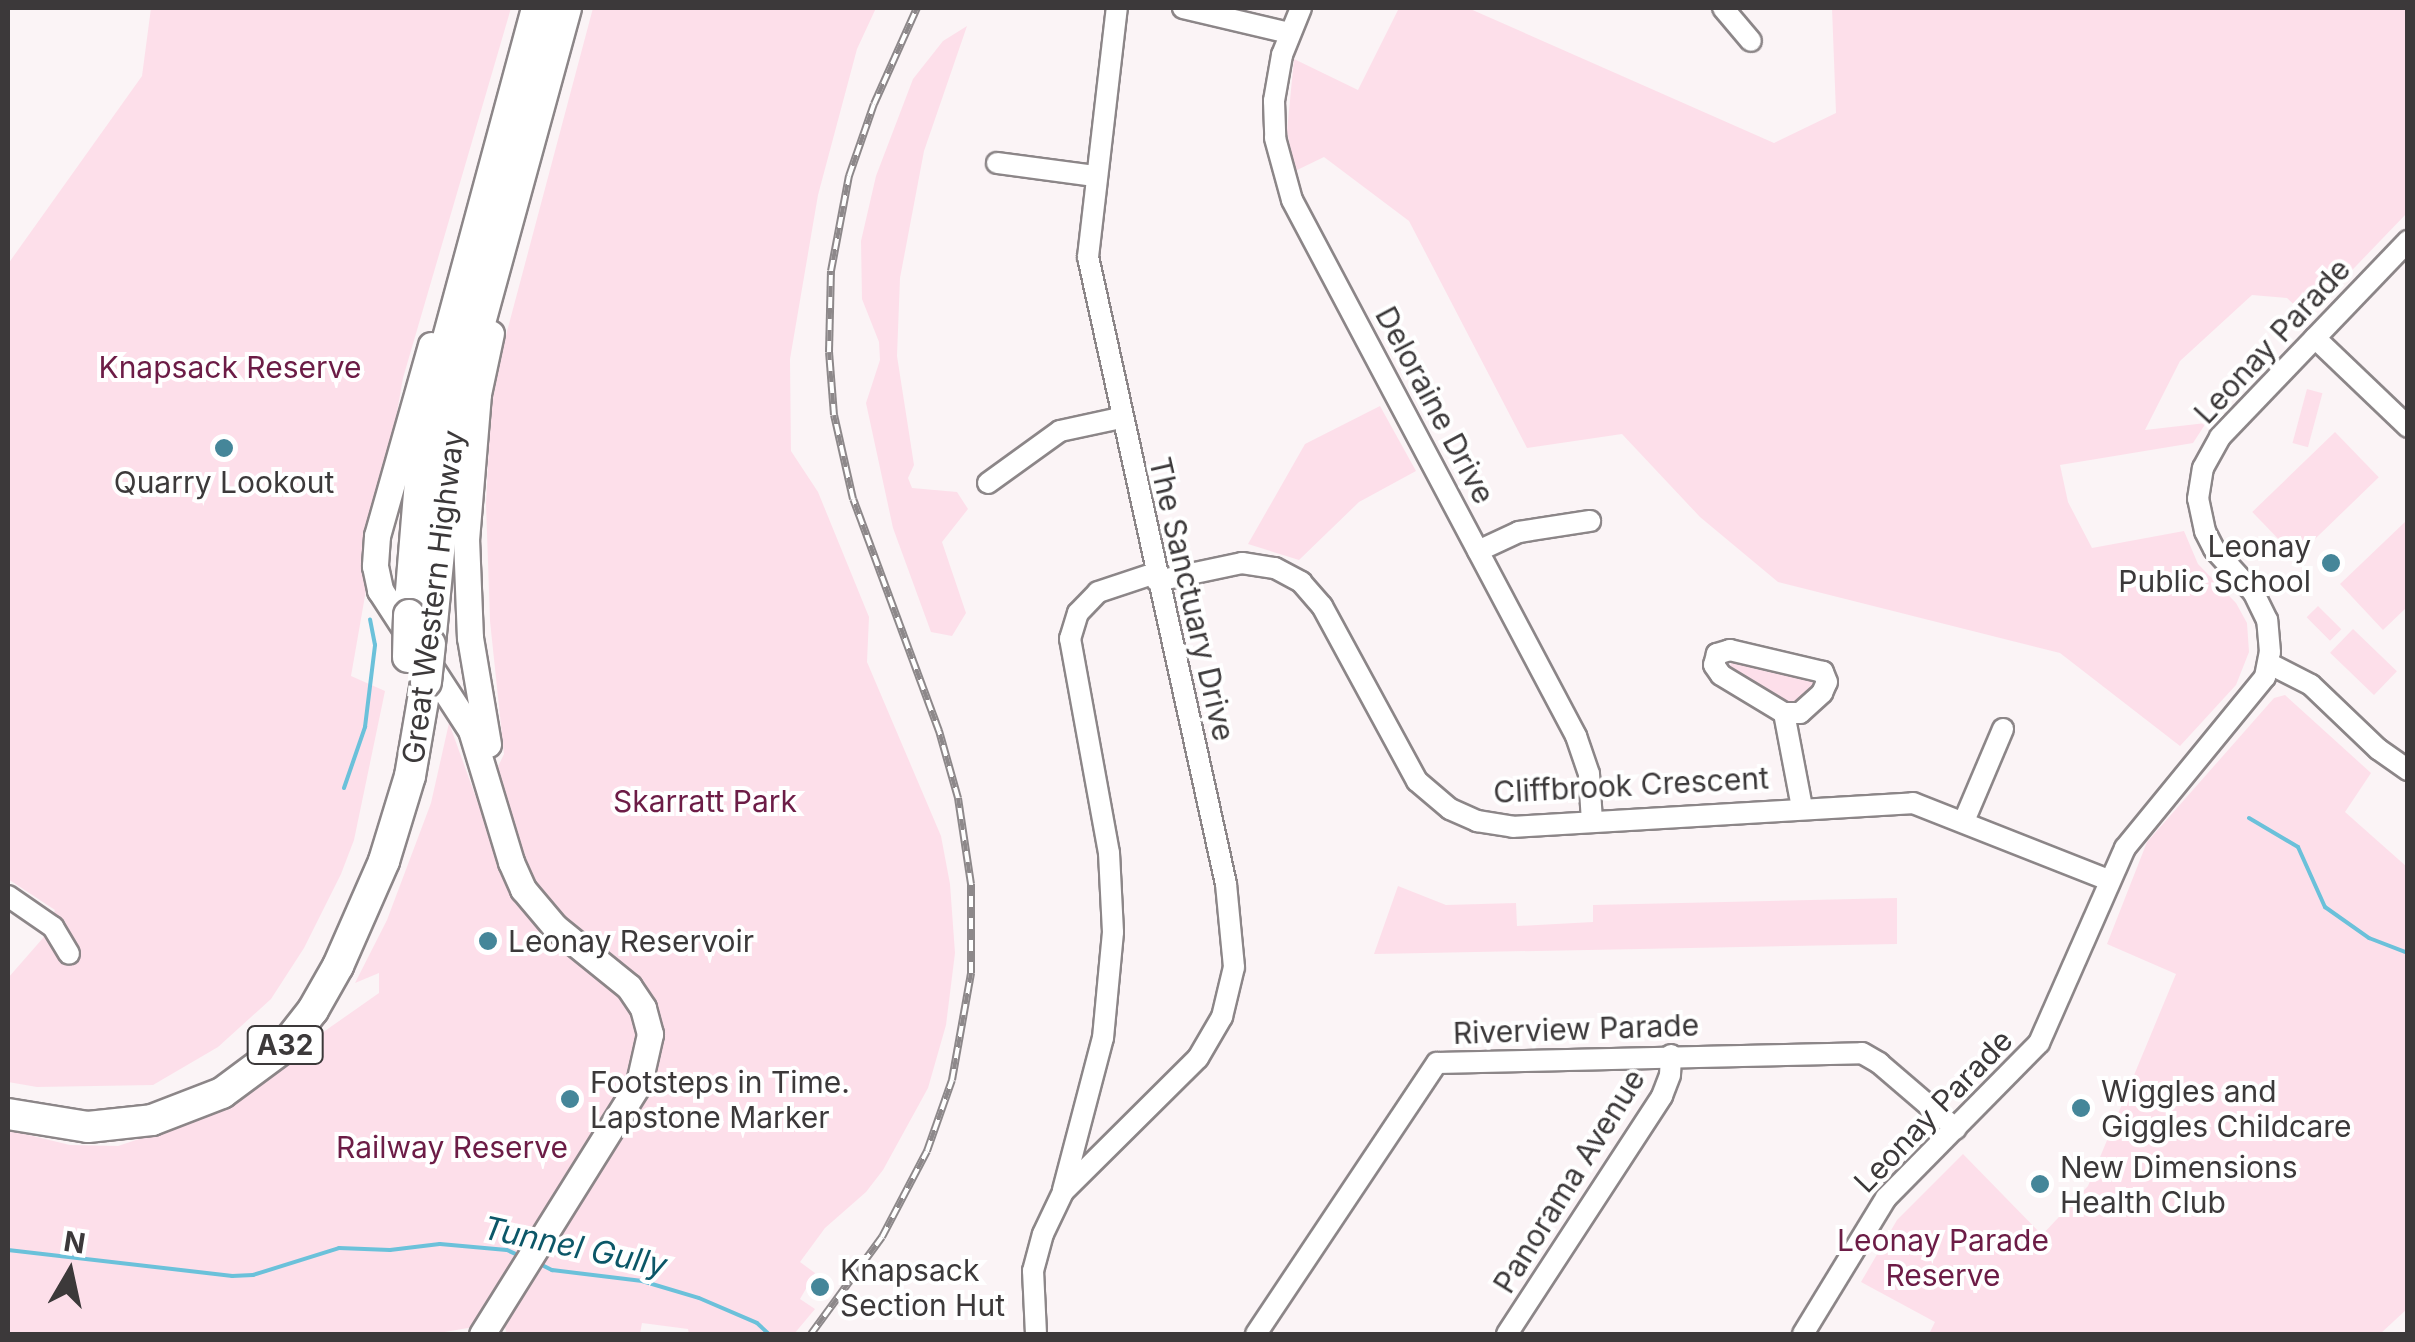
<!DOCTYPE html>
<style>
body{margin:0}
#map{position:relative;width:2415px;height:1342px;overflow:hidden;background:#fbf4f6;font-family:Inter,sans-serif}
div>[style]{position:absolute}
[style*='--x']{left:calc(var(--x)*1px);top:calc(var(--y)*1px);width:calc(var(--w)*1px);rotate:calc(var(--a)*1deg)}
.green>*{inset:0;background:#fddfea;transform-origin:0 0}
.stream>*{height:4px;margin:-2px;padding:0 2px;transform-origin:2px;border-radius:2px;background:#6bc1da}
.roads{filter:drop-shadow(2px 0 #8c8688) drop-shadow(-2px 0 #8c8688) drop-shadow(0 2px #8c8688) drop-shadow(0 -2px #8c8688)}
.minor>*{height:20px;margin:-10px;padding:0 10px;transform-origin:10px;border-radius:10px;background:#fff}
.major>*{height:25px;margin:-12.5px;padding:0 12.5px;transform-origin:12.5px;border-radius:12.5px;background:#fff}
.highway>*{height:30px;margin:-15px;padding:0 15px;transform-origin:15px;border-radius:15px;background:#fff}
.rail>*{height:8px;margin-top:-4px;transform-origin:0;background:repeating-linear-gradient(90deg,#fff 0 11px,#8d888a 0 22px);box-sizing:border-box;border-block:2px solid #8d888a}
.bridges{filter:drop-shadow(2px 0 #8c8688) drop-shadow(-2px 0 #8c8688) drop-shadow(0 2px #8c8688) drop-shadow(0 -2px #8c8688)}
.highway-bridge>*{height:30px;margin:-15px;padding:0 15px;transform-origin:15px;border-radius:15px;background:#fff}
.dots>*{width:28px;height:28px;translate:-50% -50%;box-sizing:border-box;border:5px solid #fff;border-radius:50%}
span{translate:-50% -50%;white-space:nowrap;text-align:center;line-height:1.15;-webkit-text-stroke:8px #fff;paint-order:stroke}
.shield-label span{padding:2px 8px;background:#fff;border:2px solid;border-radius:8px;-webkit-text-stroke-width:0}
.shield-label{font-size:28px;color:#3c393a;font-weight:700}
.street-label{font-size:30px;color:#3c393a}
.park-label{font-size:30px;color:#6c1c46}
.poi-label{font-size:30px;color:#3c393a}
.right{translate:-100% -50%;text-align:right}
.left{translate:0 -50%;text-align:left}
.water-label{font-size:32px;color:#0c5768;font-style:italic}
.frame{position:absolute;inset:0;border:10px solid #3c393a;pointer-events:none}
.north{position:absolute;left:20px;top:1222px;width:100px;height:100px;-webkit-text-stroke:8px #fff;paint-order:stroke;rotate:9deg;font-size:28px;font-weight:700;line-height:40px;text-align:center;color:#3c393a}
.north::after{content:'';display:block;margin:auto;width:35px;height:45px;background:#3c393a;clip-path:polygon(50% 0,100% 100%,50% 72%,0 100%)}
</style>
<div id="map">
<div class="green">
<div style="clip-path:polygon(151px 8px,511px 8px,403px 378px,351px 676px,385px 691px,354px 840px,341px 874px,304px 948px,271px 999px,218px 1047px,153px 1085px,37px 1087px,8px 1082px,8px 978px,43px 938px,55px 910px,8px 879px,8px 264px,142px 76px)"></div>
<div style="clip-path:polygon(593px 8px,876px 8px,857px 49px,818px 195px,790px 359px,791px 451px,818px 492px,869px 617px,867px 662px,941px 836px,950px 884px,955px 953px,946px 1025px,928px 1088px,883px 1170px,866px 1192px,825px 1228px,800px 1262px,815px 1273px,800px 1299px,815px 1309px,794px 1334px,689px 1334px,688px 1329px,642px 1323px,640px 1334px,507px 1334px,503px 1322px,433px 1334px,8px 1334px,8px 1130px,70px 1145px,118px 1146px,220px 1112px,278px 1073px,322px 1033px,379px 993px,379px 973px,355px 983px,387px 920px,431px 803px,449px 723px,479px 806px,504px 754px,490px 621px,486px 504px,492px 388px)"></div>
<div style="clip-path:polygon(1399px 8px,1468px 8px,1774px 143px,1836px 113px,1832px 8px,2407px 8px,2407px 213px,2307px 317px,2287px 298px,2252px 295px,2180px 361px,2145px 430px,2206px 423px,2193px 443px,2060px 465px,2068px 502px,2092px 548px,2184px 531px,2198px 564px,2236px 603px,2247px 623px,2249px 652px,2236px 685px,2180px 746px,2060px 653px,1778px 582px,1700px 517px,1622px 434px,1527px 448px,1409px 221px,1324px 157px,1295px 171px,1287px 131px,1294px 59px,1358px 90px)"></div>
<div style="clip-path:polygon(967px 26px,924px 151px,900px 278px,897px 356px,914px 465px,908px 478px,912px 488px,957px 492px,968px 509px,942px 542px,966px 613px,952px 636px,931px 632px,893px 528px,866px 403px,880px 360px,879px 342px,862px 299px,861px 241px,876px 176px,913px 79px,943px 41px)"></div>
<div style="left:2307px;top:389px;width:16px;height:56px;rotate:15deg"></div>
<div style="clip-path:polygon(1380px 406px,1416px 471px,1359px 502px,1299px 560px,1248px 544px,1305px 444px)"></div>
<div style="left:2335px;top:432px;width:63px;height:115px;rotate:46deg"></div>
<div style="clip-path:polygon(2407px 520px,2407px 607px,2383px 630px,2340px 584px)"></div>
<div style="left:2318px;top:606px;width:33px;height:16px;rotate:45deg"></div>
<div style="left:2353px;top:629px;width:61px;height:33px;rotate:44deg"></div>
<div style="clip-path:polygon(1732px 659px,1815px 679px,1816px 687px,1799px 702px,1785px 703px,1729px 670px)"></div>
<div style="clip-path:polygon(2285px 695px,2371px 773px,2345px 812px,2407px 867px,2407px 1309px,2380px 1334px,1929px 1334px,1935px 1322px,1861px 1282px,1897px 1220px,1963px 1154px,2042px 1235px,2088px 1186px,2176px 974px,2107px 944px,2147px 842px,2274px 698px)"></div>
<div style="clip-path:polygon(1398px 886px,1446px 905px,1516px 903px,1517px 926px,1593px 922px,1593px 905px,1897px 898px,1897px 944px,1374px 954px)"></div>
</div>
<div class="stream">
<div style="--x:344;--y:788;--w:65;--a:-71"></div>
<div style="--x:365;--y:727;--w:83;--a:-83"></div>
<div style="--x:375;--y:645;--w:26;--a:-101"></div>
<div style="--x:2249;--y:818;--w:57;--a:30.6"></div>
<div style="--x:2298;--y:847;--w:66;--a:65.8"></div>
<div style="--x:2325;--y:907;--w:54;--a:35.2"></div>
<div style="--x:2369;--y:938;--w:42;--a:21"></div>
<div style="--x:8;--y:1250;--w:226;--a:6.6"></div>
<div style="--x:232;--y:1276;--w:21;--a:-3"></div>
<div style="--x:253;--y:1275;--w:90;--a:-17.4"></div>
<div style="--x:339;--y:1248;--w:51;--a:2.2"></div>
<div style="--x:390;--y:1250;--w:50;--a:-6.8"></div>
<div style="--x:440;--y:1244;--w:67;--a:5.1"></div>
<div style="--x:507;--y:1250;--w:14;--a:25"></div>
<div style="--x:538;--y:1263;--w:16;--a:27"></div>
<div style="--x:552;--y:1270;--w:91;--a:7"></div>
<div style="--x:642;--y:1281;--w:59;--a:16.6"></div>
<div style="--x:699;--y:1298;--w:63;--a:23.3"></div>
<div style="--x:757;--y:1323;--w:16;--a:43"></div>
</div>
<div class="roads">
<div class="minor">
<div style="--x:1183;--y:8;--w:109;--a:13.3"></div>
<div style="--x:1301;--y:8;--w:51;--a:112"></div>
<div style="--x:1282;--y:55;--w:47;--a:99.9"></div>
<div style="--x:1274;--y:101;--w:37;--a:88"></div>
<div style="--x:1275;--y:138;--w:64;--a:74.7"></div>
<div style="--x:1292;--y:200;--w:607;--a:62.08"></div>
<div style="--x:1576;--y:736;--w:40;--a:71.1"></div>
<div style="--x:1589;--y:774;--w:48;--a:86.4"></div>
<div style="--x:1723;--y:8;--w:43;--a:49.7"></div>
<div style="--x:997;--y:163;--w:98;--a:7.6"></div>
<div style="--x:2315;--y:338;--w:129;--a:43.7"></div>
<div style="--x:988;--y:483;--w:89;--a:-35.8"></div>
<div style="--x:1060;--y:431;--w:61;--a:-12.2"></div>
<div style="--x:1478;--y:551;--w:45;--a:-24.9"></div>
<div style="--x:1519;--y:532;--w:72;--a:-8.8"></div>
<div style="--x:1157;--y:581;--w:87;--a:-12"></div>
<div style="--x:1242;--y:563;--w:33;--a:9"></div>
<div style="--x:1275;--y:568;--w:30;--a:28"></div>
<div style="--x:1301;--y:582;--w:32;--a:49"></div>
<div style="--x:1322;--y:606;--w:199;--a:61.5"></div>
<div style="--x:1417;--y:781;--w:43;--a:40.3"></div>
<div style="--x:1450;--y:809;--w:30;--a:24"></div>
<div style="--x:1477;--y:821;--w:36;--a:9"></div>
<div style="--x:1513;--y:827;--w:401;--a:-3.4"></div>
<div style="--x:1913;--y:803;--w:210;--a:21.5"></div>
<div style="--x:2270;--y:664;--w:46;--a:27.1"></div>
<div style="--x:2311;--y:685;--w:93;--a:43.7"></div>
<div style="--x:2378;--y:749;--w:37;--a:35"></div>
<div style="--x:1784;--y:713;--w:16;--a:0"></div>
<div style="--x:1800;--y:713;--w:30;--a:-42"></div>
<div style="--x:1822;--y:693;--w:12;--a:-66"></div>
<div style="--x:1827;--y:682;--w:11;--a:-112"></div>
<div style="--x:1823;--y:672;--w:96;--a:-166.7"></div>
<div style="--x:1730;--y:650;--w:14;--a:163"></div>
<div style="--x:1717;--y:654;--w:11;--a:105"></div>
<div style="--x:1714;--y:665;--w:12;--a:55"></div>
<div style="--x:1721;--y:675;--w:74;--a:31.1"></div>
<div style="--x:1784;--y:713;--w:96;--a:79.2"></div>
<div style="--x:1964;--y:821;--w:100;--a:-67"></div>
<div style="--x:8;--y:896;--w:55;--a:34.6"></div>
<div style="--x:53;--y:927;--w:31;--a:59"></div>
<div style="--x:1063;--y:1190;--w:157;--a:-75.3"></div>
<div style="--x:1103;--y:1038;--w:106;--a:-84.6"></div>
<div style="--x:1113;--y:932;--w:79;--a:-92.9"></div>
<div style="--x:1109;--y:853;--w:218;--a:-100.3"></div>
<div style="--x:1070;--y:639;--w:27;--a:-73"></div>
<div style="--x:1078;--y:613;--w:29;--a:-46"></div>
<div style="--x:1098;--y:592;--w:60;--a:-18.4"></div>
<div style="--x:1036;--y:1334;--w:63;--a:-92.7"></div>
<div style="--x:1033;--y:1271;--w:38;--a:-75"></div>
<div style="--x:1043;--y:1234;--w:47;--a:-64.5"></div>
<div style="--x:1063;--y:1192;--w:190;--a:-44.8"></div>
<div style="--x:1198;--y:1058;--w:48;--a:-59.7"></div>
<div style="--x:1222;--y:1017;--w:51;--a:-76.5"></div>
<div style="--x:1234;--y:967;--w:83;--a:-95.5"></div>
<div style="--x:1226;--y:884;--w:642;--a:-102.41"></div>
<div style="--x:1088;--y:257;--w:251;--a:-83.4"></div>
<div style="--x:1256;--y:1334;--w:326;--a:-56.3"></div>
<div style="--x:1437;--y:1063;--w:425;--a:-1.3"></div>
<div style="--x:1862;--y:1053;--w:20;--a:30"></div>
<div style="--x:1879;--y:1063;--w:101;--a:40.6"></div>
<div style="--x:1507;--y:1334;--w:284;--a:-56.9"></div>
<div style="--x:1662;--y:1096;--w:22;--a:-69"></div>
<div style="--x:1670;--y:1075;--w:20;--a:-87"></div>
<div style="--x:1803;--y:1334;--w:159;--a:-58.6"></div>
<div style="--x:1886;--y:1198;--w:218;--a:-45.4"></div>
<div style="--x:2039;--y:1043;--w:213;--a:-66.2"></div>
<div style="--x:2125;--y:848;--w:221;--a:-50.7"></div>
<div style="--x:2265;--y:677;--w:25;--a:-79"></div>
<div style="--x:2270;--y:652;--w:32;--a:-95"></div>
<div style="--x:2267;--y:620;--w:30;--a:-116"></div>
<div style="--x:2254;--y:593;--w:59;--a:-132.3"></div>
<div style="--x:2214;--y:549;--w:20;--a:-117"></div>
<div style="--x:2205;--y:531;--w:33;--a:-102"></div>
<div style="--x:2198;--y:499;--w:31;--a:-81"></div>
<div style="--x:2203;--y:468;--w:35;--a:-61"></div>
<div style="--x:2220;--y:437;--w:272;--a:-46.2"></div>
</div>
<div class="major">
<div style="--x:431;--y:345;--w:198;--a:105.8"></div>
<div style="--x:377;--y:536;--w:30;--a:94"></div>
<div style="--x:375;--y:566;--w:25;--a:78"></div>
<div style="--x:380;--y:590;--w:167;--a:57"></div>
<div style="--x:471;--y:730;--w:138;--a:73.1"></div>
<div style="--x:511;--y:862;--w:30;--a:66"></div>
<div style="--x:523;--y:889;--w:50;--a:49.9"></div>
<div style="--x:555;--y:927;--w:95;--a:39"></div>
<div style="--x:629;--y:987;--w:25;--a:56"></div>
<div style="--x:643;--y:1008;--w:27;--a:75"></div>
<div style="--x:650;--y:1034;--w:50;--a:102.7"></div>
<div style="--x:639;--y:1083;--w:296;--a:122"></div>
<div style="--x:488;--y:744;--w:108;--a:-99.6"></div>
<div style="--x:470;--y:638;--w:98;--a:-92.3"></div>
<div style="--x:466;--y:540;--w:146;--a:-85.3"></div>
<div style="--x:478;--y:394;--w:62;--a:-78"></div>
</div>
<div class="highway">
<div style="--x:409;--y:615;--w:147;--a:-85.3"></div>
<div style="--x:421;--y:468;--w:75;--a:-80.8"></div>
<div style="--x:433;--y:394;--w:400;--a:-74.9"></div>
<div style="--x:430;--y:644;--w:175;--a:-84.4"></div>
<div style="--x:447;--y:470;--w:79;--a:-79.8"></div>
<div style="--x:461;--y:392;--w:398;--a:-74.7"></div>
<div style="--x:8;--y:1114;--w:81;--a:9.2"></div>
<div style="--x:88;--y:1127;--w:64;--a:-6.2"></div>
<div style="--x:152;--y:1120;--w:75;--a:-21.1"></div>
<div style="--x:222;--y:1093;--w:77;--a:-36.6"></div>
<div style="--x:284;--y:1047;--w:47;--a:-51.9"></div>
<div style="--x:313;--y:1010;--w:51;--a:-60.4"></div>
<div style="--x:338;--y:966;--w:115;--a:-66.3"></div>
<div style="--x:384;--y:861;--w:89;--a:-73"></div>
<div style="--x:410;--y:776;--w:95;--a:-80.3"></div>
</div>
</div>
<div class="rail">
<div style="--x:811;--y:1334;--w:120;--a:-53.8"></div>
<div style="--x:882;--y:1237;--w:97;--a:-62.4"></div>
<div style="--x:927;--y:1151;--w:75;--a:-70.6"></div>
<div style="--x:952;--y:1080;--w:109;--a:-79.9"></div>
<div style="--x:971;--y:973;--w:89;--a:-90"></div>
<div style="--x:971;--y:884;--w:87;--a:-98.6"></div>
<div style="--x:958;--y:798;--w:70;--a:-105.8"></div>
<div style="--x:939;--y:731;--w:247;--a:-110.3"></div>
<div style="--x:853;--y:499;--w:86;--a:-102.7"></div>
<div style="--x:834;--y:415;--w:63;--a:-94.5"></div>
<div style="--x:829;--y:352;--w:81;--a:-88.6"></div>
<div style="--x:831;--y:271;--w:97;--a:-79.3"></div>
<div style="--x:849;--y:176;--w:76;--a:-70.9"></div>
<div style="--x:874;--y:104;--w:105;--a:-65.9"></div>
</div>
<div class="bridges">
<div class="highway-bridge">
<div style="--x:408;--y:657;--w:42;--a:-88.6"></div>
<div style="--x:426;--y:682;--w:38;--a:-84"></div>
</div>
</div>
<div class="dots">
<div style="left:224px;top:448px;background:#458699"></div>
<div style="left:2331px;top:563px;background:#458699"></div>
<div style="left:488px;top:941px;background:#458699"></div>
<div style="left:570px;top:1099px;background:#458699"></div>
<div style="left:2081px;top:1108px;background:#458699"></div>
<div style="left:2040px;top:1184px;background:#458699"></div>
<div style="left:820px;top:1287px;background:#458699"></div>
</div>
<div class="shield-label">
<span style="left:285px;top:1045px">A32</span>
</div>
<div class="street-label">
<span style="left:2272px;top:341px;rotate:-47deg">Leonay Parade</span>
<span style="left:1435px;top:405px;rotate:62deg">Deloraine Drive</span>
<span style="left:433px;top:597px;rotate:-83deg">Great Western Highway</span>
<span style="left:1192px;top:599px;rotate:77deg">The Sanctuary Drive</span>
<span style="left:1631px;top:785px;rotate:-3deg">Cliffbrook Crescent</span>
<span style="left:1576px;top:1029px;rotate:-2deg">Riverview Parade</span>
<span style="left:1933px;top:1111px;rotate:-46deg">Leonay Parade</span>
<span style="left:1569px;top:1181px;rotate:-58deg">Panorama Avenue</span>
</div>
<div class="park-label">
<span style="left:230px;top:367px">Knapsack Reserve</span>
<span style="left:705px;top:801px">Skarratt Park</span>
<span style="left:452px;top:1147px">Railway Reserve</span>
<span style="left:1943px;top:1257px">Leonay Parade<br>Reserve</span>
</div>
<div class="poi-label">
<span style="left:224px;top:482px">Quarry Lookout</span>
<span class="right" style="left:2311px;top:563px">Leonay<br>Public School</span>
<span class="left" style="left:508px;top:941px">Leonay Reservoir</span>
<span class="left" style="left:590px;top:1099px">Footsteps in Time.<br>Lapstone Marker</span>
<span class="left" style="left:2101px;top:1108px">Wiggles and<br>Giggles Childcare</span>
<span class="left" style="left:2060px;top:1184px">New Dimensions<br>Health Club</span>
<span class="left" style="left:840px;top:1287px">Knapsack<br>Section Hut</span>
</div>
<div class="water-label">
<span style="left:575px;top:1247px;rotate:12deg">Tunnel Gully</span>
</div>
<div class="frame"></div>
<div class="north">N</div>
</div>
